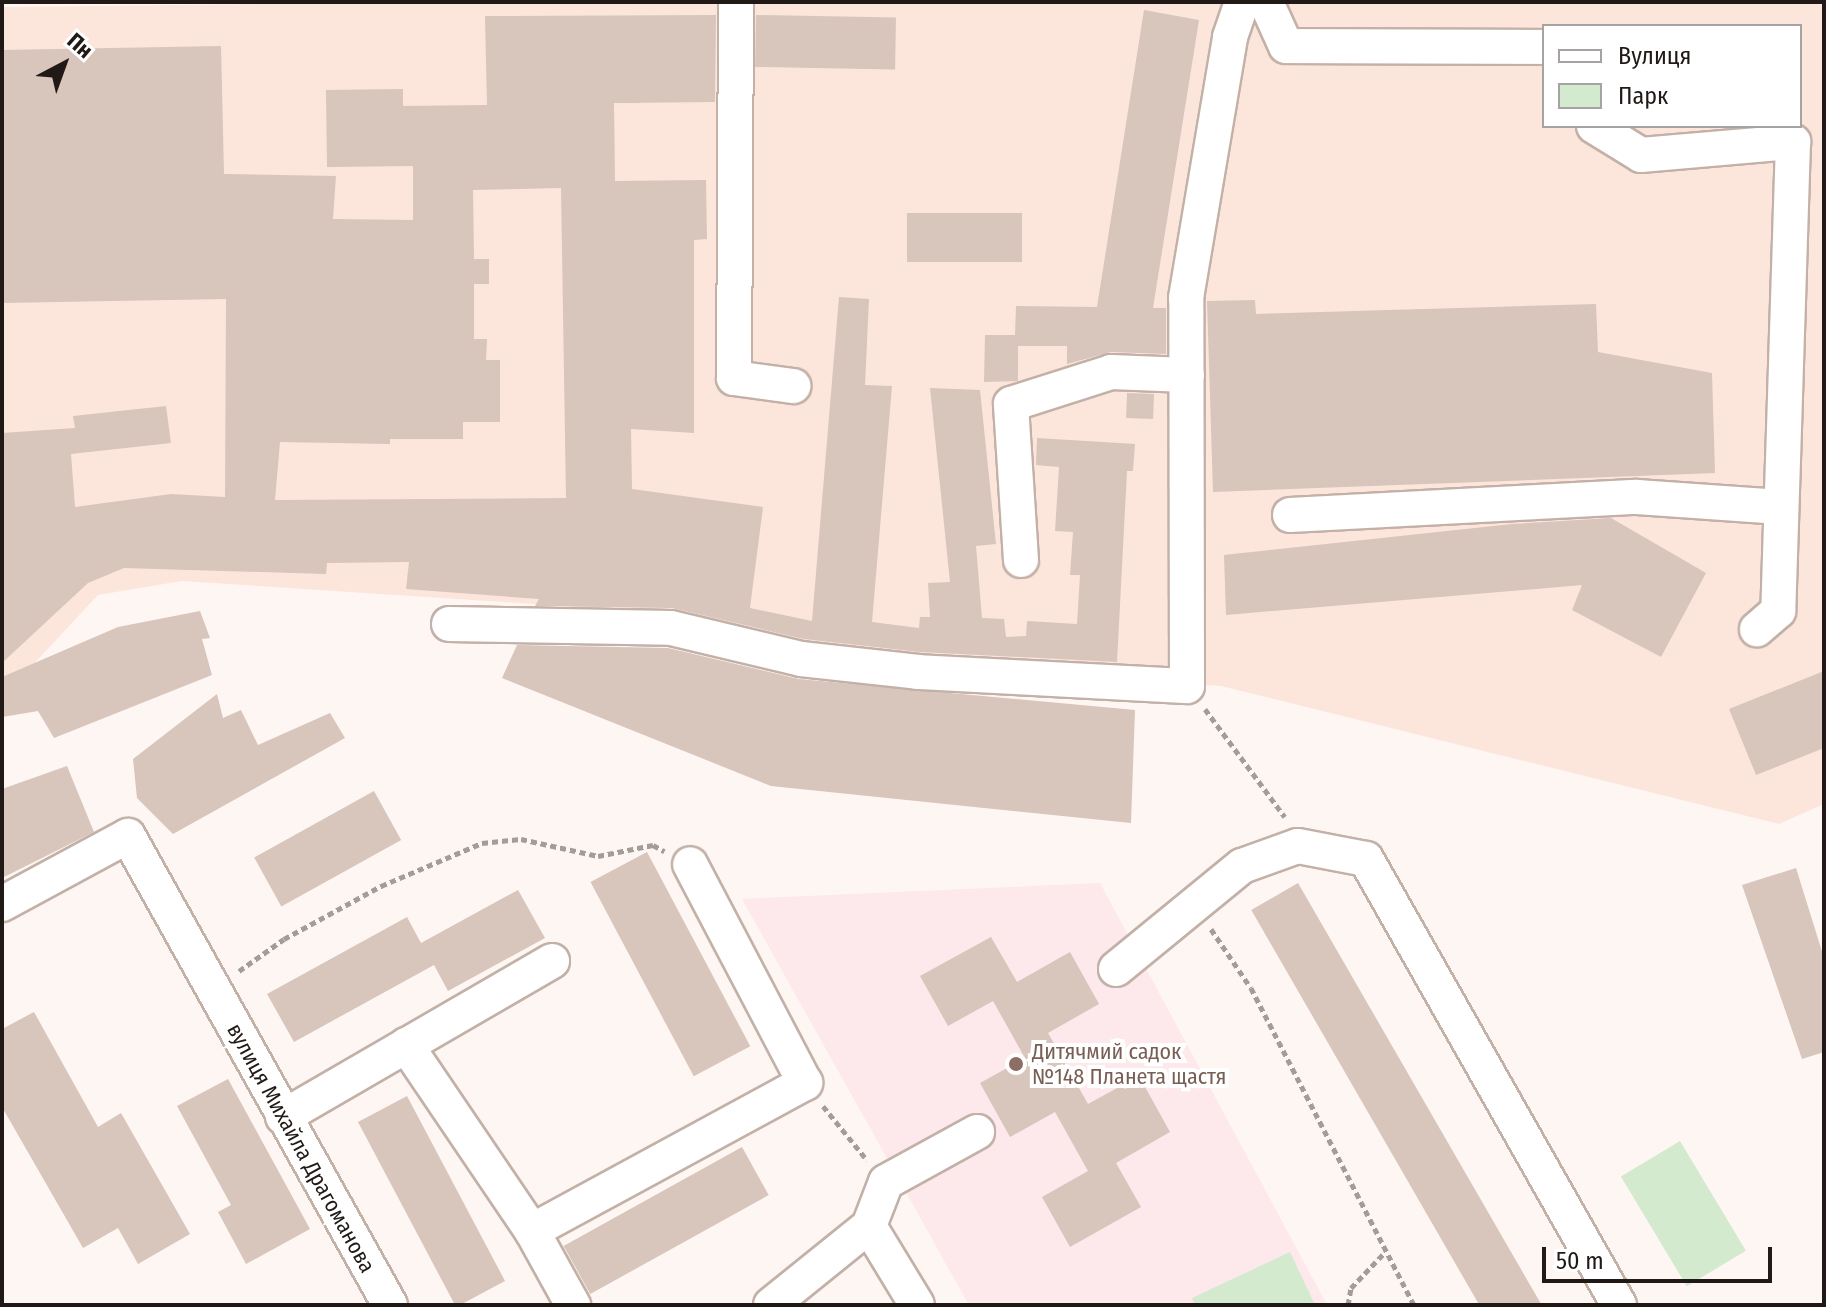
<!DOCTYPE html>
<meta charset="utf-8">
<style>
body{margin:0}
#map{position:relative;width:1826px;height:1307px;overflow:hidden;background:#fef6f2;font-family:"Fira Sans Condensed",sans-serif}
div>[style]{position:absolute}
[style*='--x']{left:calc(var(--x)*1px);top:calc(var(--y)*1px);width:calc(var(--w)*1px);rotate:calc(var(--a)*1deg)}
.built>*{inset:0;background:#fce6db}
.education>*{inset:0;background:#fde8eb}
.green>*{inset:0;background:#d4eacf;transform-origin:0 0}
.building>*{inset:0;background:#d8c5bb;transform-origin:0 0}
.path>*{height:5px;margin-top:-2.5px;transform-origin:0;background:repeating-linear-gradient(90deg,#a49c98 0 6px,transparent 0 10px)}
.roads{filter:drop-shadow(2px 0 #c3b1a8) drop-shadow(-2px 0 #c3b1a8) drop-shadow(0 2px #c3b1a8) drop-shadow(0 -2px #c3b1a8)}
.minor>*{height:34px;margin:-17px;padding:0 17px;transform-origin:17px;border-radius:17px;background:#fff}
.dots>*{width:22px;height:22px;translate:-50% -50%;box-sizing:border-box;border:4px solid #fff;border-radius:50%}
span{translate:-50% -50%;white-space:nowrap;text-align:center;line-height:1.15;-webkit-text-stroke:8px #fff;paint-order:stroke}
.education-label{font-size:22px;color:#785e54}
.left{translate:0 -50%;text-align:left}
.street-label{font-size:22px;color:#201916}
.frame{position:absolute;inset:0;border:4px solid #201916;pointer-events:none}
.legend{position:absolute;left:1542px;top:24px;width:260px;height:104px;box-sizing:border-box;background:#fff;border:2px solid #a6a3a2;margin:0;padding:10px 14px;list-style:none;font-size:24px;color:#201916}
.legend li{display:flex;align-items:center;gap:16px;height:40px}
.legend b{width:40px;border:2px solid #a6a3a2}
.north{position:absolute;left:24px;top:24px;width:80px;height:80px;-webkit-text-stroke:6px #fff;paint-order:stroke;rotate:41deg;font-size:22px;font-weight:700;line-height:32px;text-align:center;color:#201916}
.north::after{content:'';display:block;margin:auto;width:28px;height:36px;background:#201916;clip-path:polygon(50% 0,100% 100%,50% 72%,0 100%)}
.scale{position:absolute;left:1542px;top:1247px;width:230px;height:36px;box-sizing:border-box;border:4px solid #201916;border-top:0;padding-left:10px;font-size:24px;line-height:28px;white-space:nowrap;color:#201916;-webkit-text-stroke:6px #fff;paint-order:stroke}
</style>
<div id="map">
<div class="built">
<div style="clip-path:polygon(evenodd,424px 2px,1824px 2px,1824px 804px,1779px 824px,1221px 686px,848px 662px,671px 628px,627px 610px,182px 581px,98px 595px,2px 698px,2px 7px,424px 2px,1544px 26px,1800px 26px,1800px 126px,1544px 126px,1544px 26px)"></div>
</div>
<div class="education">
<div style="clip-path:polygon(1100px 883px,1327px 1305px,969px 1305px,742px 899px)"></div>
</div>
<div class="green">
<div style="left:1680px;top:1141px;width:128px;height:69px;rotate:59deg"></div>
<div style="clip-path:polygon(1290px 1252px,1315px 1305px,1195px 1305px,1192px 1298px)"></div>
</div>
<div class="building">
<div style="clip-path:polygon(1144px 10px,1199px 20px,1153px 308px,1166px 308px,1166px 354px,1111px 352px,1067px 364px,1067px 346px,1018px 346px,1018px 381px,984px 382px,985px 335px,1015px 335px,1016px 306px,1097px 307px)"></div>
<div style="clip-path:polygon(evenodd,716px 15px,715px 102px,614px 103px,615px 181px,706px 180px,707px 239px,694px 240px,694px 433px,631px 429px,632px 489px,763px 507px,750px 608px,812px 621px,839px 297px,869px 299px,865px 385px,892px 386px,872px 622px,919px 628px,920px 617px,930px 617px,928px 583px,950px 582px,930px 388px,980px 390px,996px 544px,976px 546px,982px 618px,1004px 619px,1006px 637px,1026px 636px,1027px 621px,1077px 624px,1080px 575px,1070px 575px,1073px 532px,1055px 531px,1059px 467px,1036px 465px,1037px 438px,1135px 444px,1133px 471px,1127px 471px,1117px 662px,920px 652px,804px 639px,672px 608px,535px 606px,539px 599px,406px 589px,409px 562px,327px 563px,326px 574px,124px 568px,88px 583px,2px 663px,2px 433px,75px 428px,73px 416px,166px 406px,171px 443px,71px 454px,75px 507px,171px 494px,225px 497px,226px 299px,2px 303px,2px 50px,221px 46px,224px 174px,336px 176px,333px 219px,413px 220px,413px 166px,327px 167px,326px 90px,403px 89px,403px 106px,487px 105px,485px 16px,716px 15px,561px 188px,566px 498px,275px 500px,280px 442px,390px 444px,390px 439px,463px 439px,463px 422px,500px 422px,500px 360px,486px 360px,487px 339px,474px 339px,474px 284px,489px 284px,489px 259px,474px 259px,473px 190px,561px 188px)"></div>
<div style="left:756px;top:15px;width:140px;height:52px;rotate:1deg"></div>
<div style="left:1022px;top:213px;width:49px;height:115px;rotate:90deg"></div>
<div style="clip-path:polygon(1255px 300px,1256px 314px,1596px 304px,1598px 352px,1712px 373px,1715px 473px,1213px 492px,1207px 301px)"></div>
<div style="left:1127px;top:393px;width:27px;height:25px;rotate:2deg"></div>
<div style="clip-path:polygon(1611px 518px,1706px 573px,1661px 657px,1572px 610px,1582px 585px,1226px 615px,1224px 555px,1512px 524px)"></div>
<div style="clip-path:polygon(200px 611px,210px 638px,202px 639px,212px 675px,54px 738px,38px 711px,2px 717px,2px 677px,118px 627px)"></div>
<div style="clip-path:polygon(517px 645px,668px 648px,799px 679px,1135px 710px,1131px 823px,771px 786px,502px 678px)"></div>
<div style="clip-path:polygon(1824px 671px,1824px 748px,1756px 775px,1729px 709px)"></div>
<div style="clip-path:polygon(217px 694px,223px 718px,241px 710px,258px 745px,330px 713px,345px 738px,173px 834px,137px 798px,133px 759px)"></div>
<div style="clip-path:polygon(67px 766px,94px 832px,2px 878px,2px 789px)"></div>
<div style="left:374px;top:791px;width:56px;height:137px;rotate:61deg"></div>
<div style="left:647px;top:852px;width:220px;height:64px;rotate:62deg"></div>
<div style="clip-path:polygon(1796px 868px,1824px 958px,1824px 1052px,1802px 1059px,1742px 885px)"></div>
<div style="left:1298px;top:883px;width:485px;height:54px;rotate:60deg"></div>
<div style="clip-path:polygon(518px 890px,545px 938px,448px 991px,434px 965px,294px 1042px,267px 994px,407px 917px,421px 943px)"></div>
<div style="clip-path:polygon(991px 937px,1017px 982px,1070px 952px,1099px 1004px,1048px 1033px,1088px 1104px,1139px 1076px,1170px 1132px,1116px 1163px,1141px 1207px,1070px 1247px,1042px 1197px,1088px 1171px,1055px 1112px,1010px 1137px,980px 1083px,1025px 1058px,993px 1001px,948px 1026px,920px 976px)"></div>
<div style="clip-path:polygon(34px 1012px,98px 1127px,121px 1113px,190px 1234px,138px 1264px,118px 1228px,83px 1248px,2px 1107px,2px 1029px)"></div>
<div style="clip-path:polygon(228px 1079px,310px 1229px,246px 1264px,218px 1212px,231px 1205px,177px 1106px)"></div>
<div style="clip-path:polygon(407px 1096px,505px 1281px,460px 1305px,455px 1305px,358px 1122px)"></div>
<div style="left:742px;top:1147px;width:55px;height:204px;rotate:61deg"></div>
</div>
<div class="path">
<div style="--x:1205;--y:709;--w:134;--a:53.5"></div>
<div style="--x:1211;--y:929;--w:71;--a:55.9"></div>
<div style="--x:1251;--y:988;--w:356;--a:62.8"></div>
<div style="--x:239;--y:971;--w:55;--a:-35.4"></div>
<div style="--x:284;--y:939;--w:111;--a:-28.7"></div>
<div style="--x:381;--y:886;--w:110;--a:-23.1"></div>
<div style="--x:482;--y:843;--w:39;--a:-6"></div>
<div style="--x:521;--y:839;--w:79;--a:12.4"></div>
<div style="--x:598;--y:856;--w:56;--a:-11.3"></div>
<div style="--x:653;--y:845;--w:13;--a:29"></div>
<div style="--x:823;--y:1106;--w:70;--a:50.8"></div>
<div style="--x:1348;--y:1305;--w:17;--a:-80"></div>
<div style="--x:1351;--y:1288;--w:50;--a:-46.6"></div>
</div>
<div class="roads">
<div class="minor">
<div style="--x:736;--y:2;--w:376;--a:90.3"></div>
<div style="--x:734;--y:378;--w:60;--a:7.7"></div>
<div style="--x:1266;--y:2;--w:48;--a:65.6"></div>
<div style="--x:1286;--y:46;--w:258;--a:0.2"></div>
<div style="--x:1594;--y:126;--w:55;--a:31.7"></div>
<div style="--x:1641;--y:155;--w:153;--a:-4.9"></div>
<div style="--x:1793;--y:142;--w:469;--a:91.8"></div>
<div style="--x:1778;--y:611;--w:28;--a:139"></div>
<div style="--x:1290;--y:515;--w:347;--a:-3"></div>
<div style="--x:1637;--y:497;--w:144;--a:4"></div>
<div style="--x:1021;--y:560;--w:156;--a:-93.7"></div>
<div style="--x:1011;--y:404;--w:105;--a:-17.7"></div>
<div style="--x:1111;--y:372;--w:76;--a:2.3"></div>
<div style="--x:449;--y:624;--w:222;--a:1"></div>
<div style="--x:671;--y:628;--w:134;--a:13.4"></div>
<div style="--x:801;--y:659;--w:118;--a:6.3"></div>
<div style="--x:918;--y:672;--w:269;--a:3"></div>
<div style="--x:1187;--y:686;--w:388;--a:-90.1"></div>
<div style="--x:1186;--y:298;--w:265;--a:-80.4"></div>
<div style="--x:1230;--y:37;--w:37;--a:-71"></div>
<div style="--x:2;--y:904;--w:143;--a:-28.4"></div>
<div style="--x:128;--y:836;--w:537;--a:60.81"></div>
<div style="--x:1116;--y:969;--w:163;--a:-39.3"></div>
<div style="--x:1242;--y:866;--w:59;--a:-19.7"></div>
<div style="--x:1298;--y:846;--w:69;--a:10.8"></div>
<div style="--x:1366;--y:859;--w:513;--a:60.44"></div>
<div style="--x:406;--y:1045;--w:225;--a:55.9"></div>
<div style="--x:532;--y:1231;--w:85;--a:61"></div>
<div style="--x:283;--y:1117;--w:311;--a:-30.1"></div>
<div style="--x:869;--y:1226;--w:47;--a:-68.9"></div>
<div style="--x:886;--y:1182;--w:104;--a:-28.8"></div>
<div style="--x:532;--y:1231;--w:311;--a:-28.5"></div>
<div style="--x:805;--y:1083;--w:247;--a:-117.7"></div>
<div style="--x:771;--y:1305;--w:126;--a:-38.9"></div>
<div style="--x:869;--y:1226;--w:92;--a:58.7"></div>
</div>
</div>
<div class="dots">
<div style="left:1016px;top:1064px;background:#8d6e63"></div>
</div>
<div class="education-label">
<span class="left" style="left:1032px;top:1064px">Дитячмий садок<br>№148 Планета щастя</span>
</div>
<div class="street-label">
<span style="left:301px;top:1148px;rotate:61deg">вулиця Михайла Драгоманова</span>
</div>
<div class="frame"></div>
<ul class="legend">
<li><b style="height:10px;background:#fff"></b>Вулиця</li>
<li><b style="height:22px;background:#d4eacf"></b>Парк</li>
</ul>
<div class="north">Пн</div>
<div class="scale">50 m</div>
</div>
